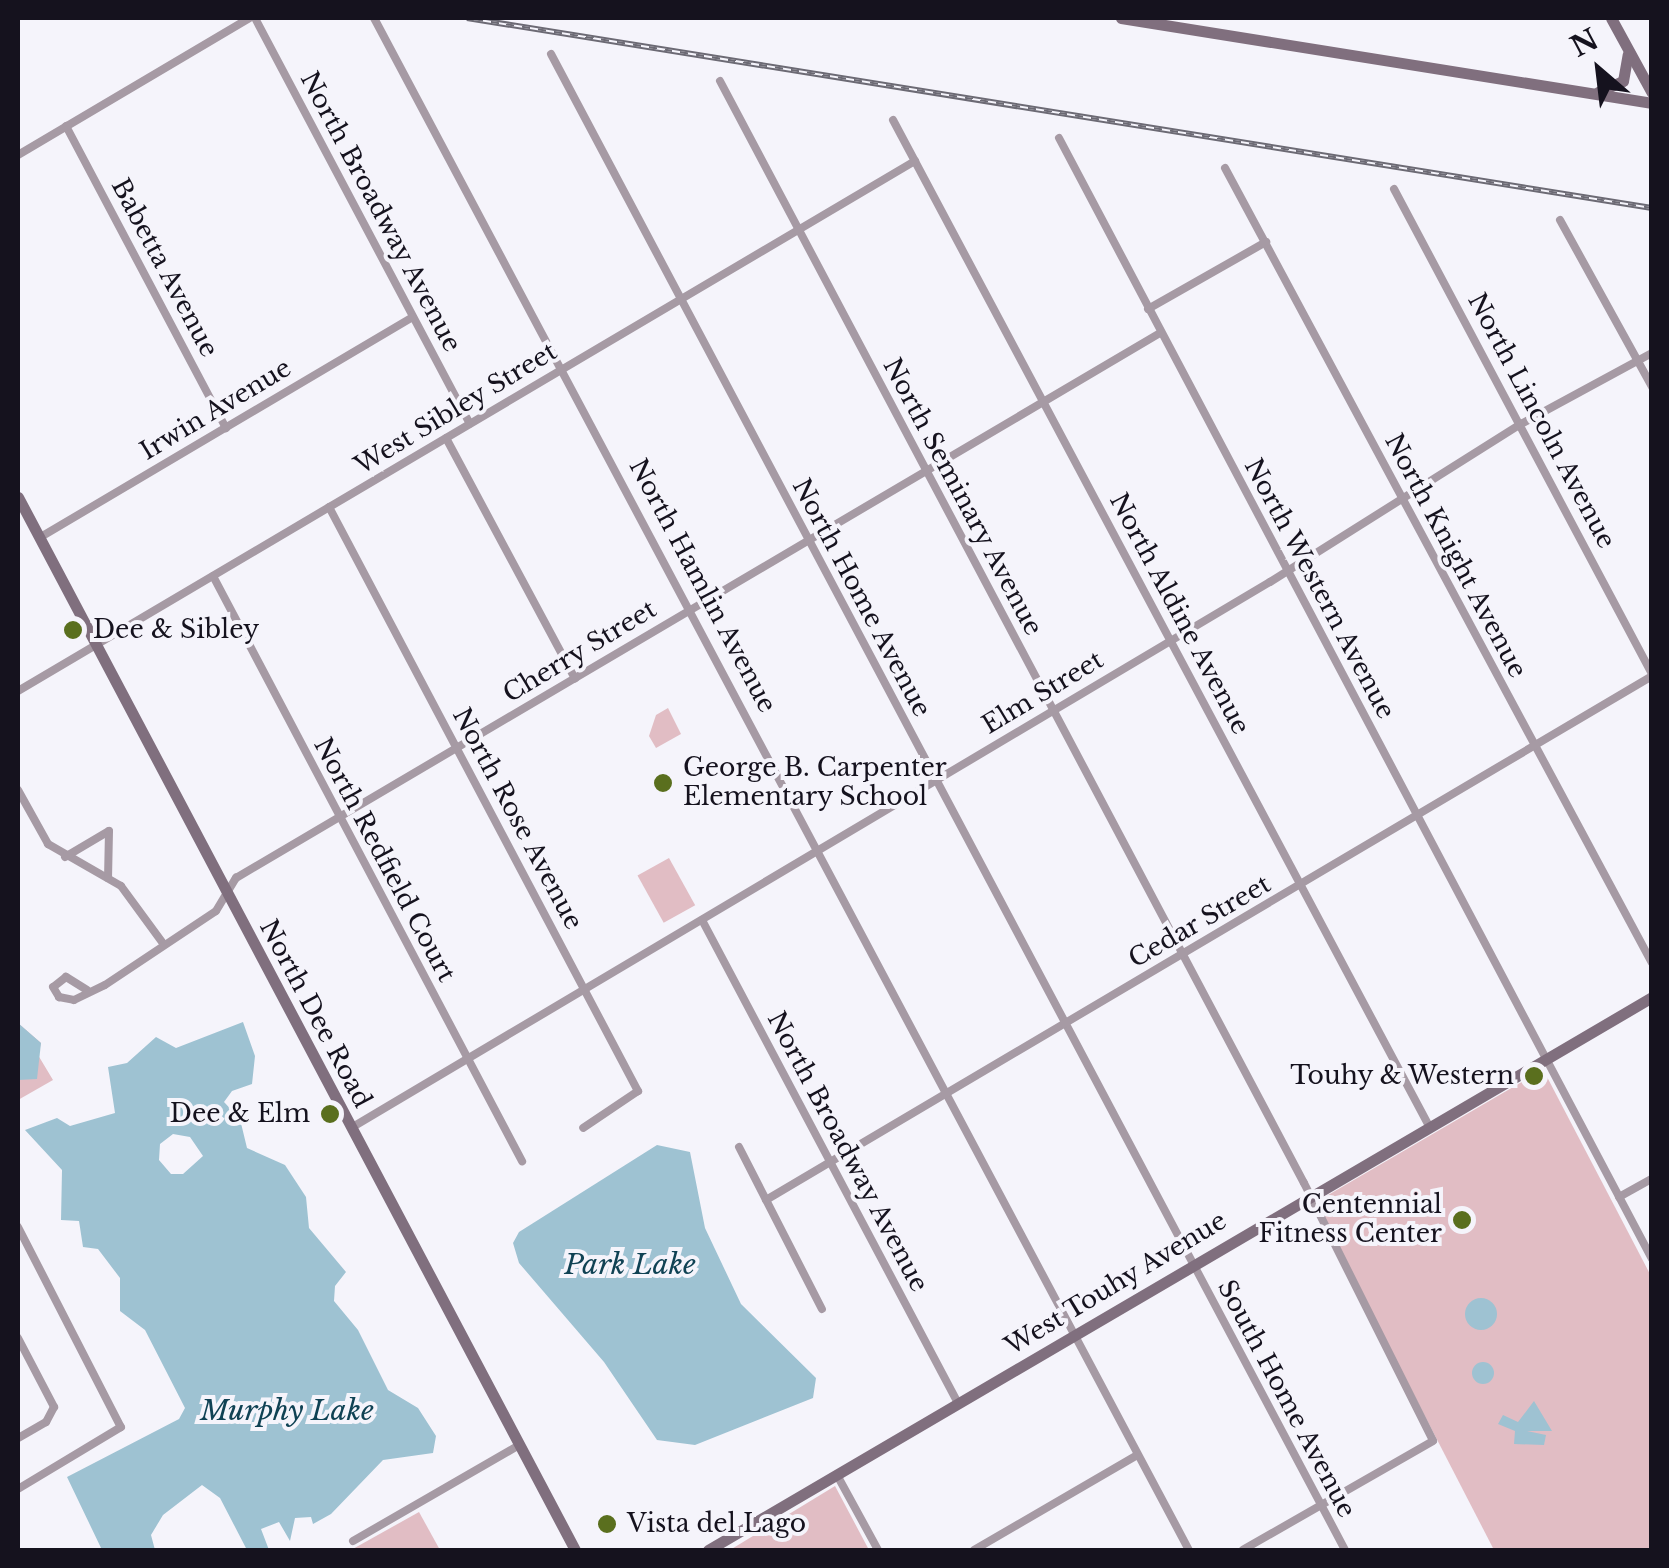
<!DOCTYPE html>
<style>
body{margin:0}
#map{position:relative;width:1669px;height:1568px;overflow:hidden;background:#f5f4fb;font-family:"Libre Baskerville",serif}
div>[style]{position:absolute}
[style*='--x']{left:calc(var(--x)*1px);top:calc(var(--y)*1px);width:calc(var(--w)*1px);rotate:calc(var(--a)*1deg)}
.green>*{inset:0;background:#e1bdc4;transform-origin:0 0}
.water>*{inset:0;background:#9ec2d2}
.round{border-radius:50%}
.street>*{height:8px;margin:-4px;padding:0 4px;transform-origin:4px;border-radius:4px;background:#a69aa4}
.secondary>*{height:11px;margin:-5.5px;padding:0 5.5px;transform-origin:5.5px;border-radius:5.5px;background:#806f7e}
.rail>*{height:6px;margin-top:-3px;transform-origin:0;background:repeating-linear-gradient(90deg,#f5f4fb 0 8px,#6c6a74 0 16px);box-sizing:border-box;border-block:2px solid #6c6a74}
.dots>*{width:28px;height:28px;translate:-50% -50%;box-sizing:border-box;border:5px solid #f5f4fb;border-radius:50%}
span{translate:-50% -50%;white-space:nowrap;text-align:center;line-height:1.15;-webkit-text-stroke:8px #f5f4fb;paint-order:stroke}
.street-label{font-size:25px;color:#15121e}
.poi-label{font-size:25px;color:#15121e}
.left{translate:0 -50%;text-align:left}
.right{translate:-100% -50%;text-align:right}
.water-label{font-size:28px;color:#104254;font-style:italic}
.frame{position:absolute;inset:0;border:20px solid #15121e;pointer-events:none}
.north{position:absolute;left:1549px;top:20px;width:100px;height:100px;-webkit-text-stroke:8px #f5f4fb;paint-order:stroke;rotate:332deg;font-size:28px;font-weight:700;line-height:40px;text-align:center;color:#15121e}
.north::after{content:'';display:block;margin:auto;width:35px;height:45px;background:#15121e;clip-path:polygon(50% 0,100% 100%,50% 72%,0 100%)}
</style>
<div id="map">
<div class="green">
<div style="clip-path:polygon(668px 708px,681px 734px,656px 748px,649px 736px,656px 715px)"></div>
<div style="left:669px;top:858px;width:54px;height:36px;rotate:61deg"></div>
<div style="clip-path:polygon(18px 1023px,41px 1043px,38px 1055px,53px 1080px,18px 1100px)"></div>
<div style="clip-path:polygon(1537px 1073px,1546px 1075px,1651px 1276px,1651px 1550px,1494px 1550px,1318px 1209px,1323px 1198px)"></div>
<div style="clip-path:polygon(835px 1486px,869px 1550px,730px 1550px)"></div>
<div style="clip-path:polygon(419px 1512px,440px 1550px,351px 1550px)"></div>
</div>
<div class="water">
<div style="clip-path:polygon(evenodd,243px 1022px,255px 1056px,252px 1084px,232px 1091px,224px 1102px,240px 1119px,247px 1148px,285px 1165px,306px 1197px,309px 1228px,346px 1272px,335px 1286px,334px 1301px,358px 1330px,388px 1390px,418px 1408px,436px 1436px,433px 1453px,383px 1460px,331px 1514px,313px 1524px,311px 1517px,295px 1518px,290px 1541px,279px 1522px,261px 1529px,269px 1550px,247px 1550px,220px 1498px,202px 1485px,163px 1515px,151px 1535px,155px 1550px,102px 1550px,67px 1477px,179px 1419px,185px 1408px,145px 1330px,120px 1311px,120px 1278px,98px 1249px,83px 1247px,79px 1221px,61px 1220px,62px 1170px,25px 1130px,57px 1118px,70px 1126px,115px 1113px,108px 1067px,127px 1063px,156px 1037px,176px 1048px,243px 1022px,173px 1134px,190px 1137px,203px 1156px,183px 1174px,171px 1174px,159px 1160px,160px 1144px,173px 1134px)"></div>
<div style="clip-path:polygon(18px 1023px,41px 1043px,37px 1079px,18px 1080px)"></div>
<div style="clip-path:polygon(657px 1145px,690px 1152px,705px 1228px,741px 1304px,816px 1378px,813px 1398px,695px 1445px,657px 1440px,604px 1362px,519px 1263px,513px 1243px,519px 1232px)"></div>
<div class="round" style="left:1465px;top:1298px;width:32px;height:32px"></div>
<div class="round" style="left:1472px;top:1362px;width:22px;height:22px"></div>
<div style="clip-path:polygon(1534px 1401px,1552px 1431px,1527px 1431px,1546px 1435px,1544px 1445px,1514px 1444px,1515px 1431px,1498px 1424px,1503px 1415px,1518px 1422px)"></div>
</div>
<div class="street">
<div style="--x:255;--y:18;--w:459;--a:62.1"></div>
<div style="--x:374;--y:18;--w:1735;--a:61.99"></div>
<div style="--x:551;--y:54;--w:1694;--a:62.04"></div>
<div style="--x:720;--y:81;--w:1247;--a:62.08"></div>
<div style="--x:1304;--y:1183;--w:288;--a:63.4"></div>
<div style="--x:1433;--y:1441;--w:219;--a:150.2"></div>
<div style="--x:893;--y:120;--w:1140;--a:61.95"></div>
<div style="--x:66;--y:126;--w:342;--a:62.1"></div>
<div style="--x:1059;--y:138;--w:1268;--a:62.12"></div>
<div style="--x:18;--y:155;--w:269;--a:-30.6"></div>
<div style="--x:1225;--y:168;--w:902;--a:61.76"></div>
<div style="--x:1394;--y:189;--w:549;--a:61.99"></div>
<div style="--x:1560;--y:220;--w:191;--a:61.1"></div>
<div style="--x:1148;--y:309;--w:136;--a:-29.6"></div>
<div style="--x:446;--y:438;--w:273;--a:61.8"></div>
<div style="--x:329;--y:507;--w:661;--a:62.12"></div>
<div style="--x:638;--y:1091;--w:66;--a:146.1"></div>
<div style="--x:39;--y:538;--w:434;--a:-30.6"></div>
<div style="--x:213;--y:576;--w:662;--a:62.16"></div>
<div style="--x:18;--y:691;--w:1042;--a:-30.58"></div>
<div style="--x:18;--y:790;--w:62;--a:60.9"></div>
<div style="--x:48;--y:844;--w:84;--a:29.9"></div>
<div style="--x:121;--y:886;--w:69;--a:53.8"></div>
<div style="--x:65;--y:857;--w:51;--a:-30.6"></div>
<div style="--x:109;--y:831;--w:47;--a:91.2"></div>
<div style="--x:702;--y:920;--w:547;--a:62.08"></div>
<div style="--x:87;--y:990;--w:25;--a:-148"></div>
<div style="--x:66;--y:977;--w:16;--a:142"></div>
<div style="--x:53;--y:987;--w:12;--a:59"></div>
<div style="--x:59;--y:997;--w:15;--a:11"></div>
<div style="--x:74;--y:1000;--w:34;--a:-26"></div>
<div style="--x:105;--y:985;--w:133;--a:-33.7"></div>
<div style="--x:216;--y:911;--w:39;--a:-59"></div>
<div style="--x:236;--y:878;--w:1073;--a:-30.53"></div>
<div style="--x:351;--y:1128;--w:1069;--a:-30.72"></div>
<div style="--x:1270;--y:582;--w:297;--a:-32.2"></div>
<div style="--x:1521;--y:424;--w:149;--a:-28.5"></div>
<div style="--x:739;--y:1147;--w:182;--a:62.9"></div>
<div style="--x:1619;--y:1197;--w:38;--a:-29"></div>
<div style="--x:766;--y:1200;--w:1029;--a:-30.6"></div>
<div style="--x:18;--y:1227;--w:225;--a:62.8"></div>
<div style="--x:121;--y:1427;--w:120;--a:149"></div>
<div style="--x:18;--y:1338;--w:78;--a:62.4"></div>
<div style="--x:54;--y:1407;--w:17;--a:118"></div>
<div style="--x:46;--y:1422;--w:32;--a:150"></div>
<div style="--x:837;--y:1475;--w:85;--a:61.3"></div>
<div style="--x:353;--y:1541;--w:192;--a:-30"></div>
<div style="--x:974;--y:1550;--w:189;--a:-30.2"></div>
</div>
<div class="secondary">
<div style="--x:1121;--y:18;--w:538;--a:9.09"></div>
<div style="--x:1611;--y:18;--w:85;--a:61.3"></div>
<div style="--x:1598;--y:92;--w:27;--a:-24"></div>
<div style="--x:1623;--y:81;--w:27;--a:-80"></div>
<div style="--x:18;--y:497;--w:1191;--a:62.12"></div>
<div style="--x:708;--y:1550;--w:1094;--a:-30.36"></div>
</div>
<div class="rail">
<div style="--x:467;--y:18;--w:1200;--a:9.11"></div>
</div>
<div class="dots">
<div style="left:73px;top:630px;background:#5a6f1e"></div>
<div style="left:663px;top:783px;background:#5a6f1e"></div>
<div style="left:1534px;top:1076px;background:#5a6f1e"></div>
<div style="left:330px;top:1114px;background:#5a6f1e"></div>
<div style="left:1462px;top:1220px;background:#5a6f1e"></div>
<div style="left:607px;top:1524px;background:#5a6f1e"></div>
</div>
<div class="street-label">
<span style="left:380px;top:212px;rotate:62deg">North Broadway Avenue</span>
<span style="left:164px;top:268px;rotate:62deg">Babetta Avenue</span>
<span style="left:456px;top:409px;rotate:-31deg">West Sibley Street</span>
<span style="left:216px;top:410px;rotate:-31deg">Irwin Avenue</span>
<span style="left:1541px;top:421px;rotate:62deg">North Lincoln Avenue</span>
<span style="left:962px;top:497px;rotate:62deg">North Seminary Avenue</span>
<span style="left:1455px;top:556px;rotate:62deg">North Knight Avenue</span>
<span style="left:702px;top:586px;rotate:62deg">North Hamlin Avenue</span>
<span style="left:1319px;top:589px;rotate:62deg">North Western Avenue</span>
<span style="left:861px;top:598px;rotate:62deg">North Home Avenue</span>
<span style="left:1179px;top:614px;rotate:62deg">North Aldine Avenue</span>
<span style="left:580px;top:652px;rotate:-31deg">Cherry Street</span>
<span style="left:1043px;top:693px;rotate:-31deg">Elm Street</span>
<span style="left:517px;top:819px;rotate:62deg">North Rose Avenue</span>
<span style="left:384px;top:860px;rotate:62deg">North Redfield Court</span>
<span style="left:1200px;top:922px;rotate:-30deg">Cedar Street</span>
<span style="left:315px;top:1014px;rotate:62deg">North Dee Road</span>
<span style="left:847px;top:1152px;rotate:62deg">North Broadway Avenue</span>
<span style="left:1116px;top:1284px;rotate:-31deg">West Touhy Avenue</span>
<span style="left:1286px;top:1399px;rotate:62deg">South Home Avenue</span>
</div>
<div class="poi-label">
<span class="left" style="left:93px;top:630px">Dee &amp; Sibley</span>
<span class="left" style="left:683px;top:783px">George B. Carpenter<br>Elementary School</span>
<span class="right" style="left:1514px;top:1076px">Touhy &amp; Western</span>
<span class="right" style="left:310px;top:1114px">Dee &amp; Elm</span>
<span class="right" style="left:1442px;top:1220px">Centennial<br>Fitness Center</span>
<span class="left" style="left:627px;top:1524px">Vista del Lago</span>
</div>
<div class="water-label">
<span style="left:630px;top:1265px">Park Lake</span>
<span style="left:287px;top:1411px">Murphy Lake</span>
</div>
<div class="frame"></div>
<div class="north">N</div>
</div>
